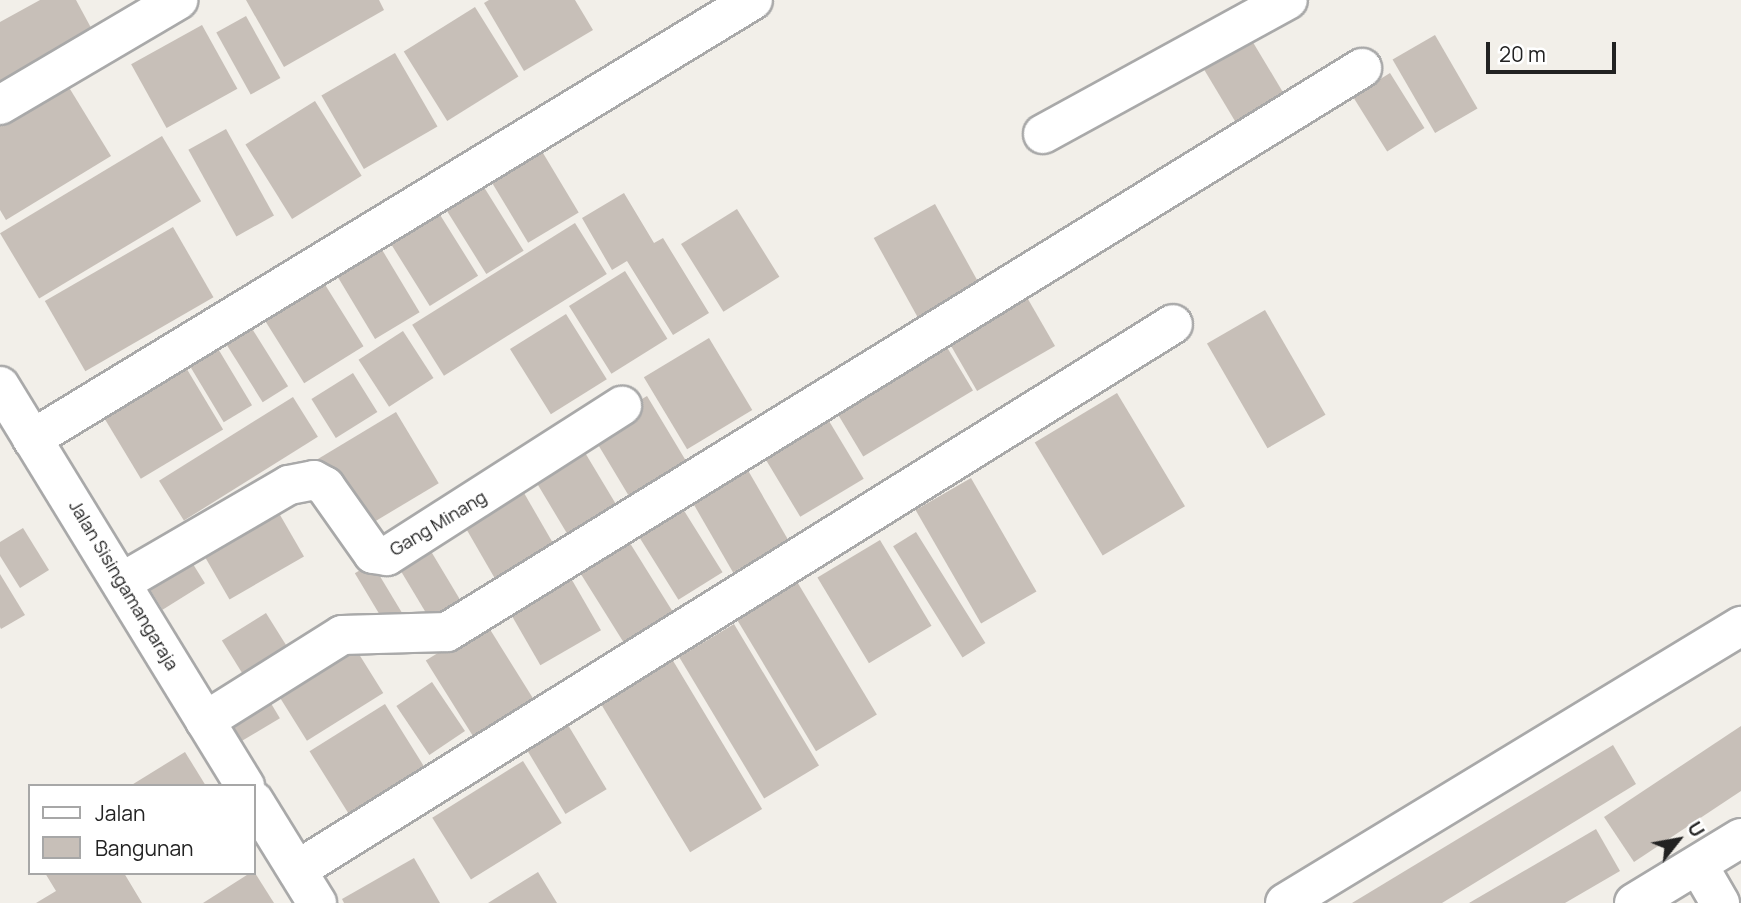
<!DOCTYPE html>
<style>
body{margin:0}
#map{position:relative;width:1741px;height:903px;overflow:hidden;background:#f2efe9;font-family:Manrope,sans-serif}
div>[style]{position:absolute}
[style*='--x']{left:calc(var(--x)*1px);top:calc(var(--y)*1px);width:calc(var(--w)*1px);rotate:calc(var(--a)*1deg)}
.building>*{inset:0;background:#c7bfb8;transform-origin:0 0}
.roads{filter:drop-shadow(2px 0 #a9a9a9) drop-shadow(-2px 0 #a9a9a9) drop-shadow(0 2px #a9a9a9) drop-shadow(0 -2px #a9a9a9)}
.minor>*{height:38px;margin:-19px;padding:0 19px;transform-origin:19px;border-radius:19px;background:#fff}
span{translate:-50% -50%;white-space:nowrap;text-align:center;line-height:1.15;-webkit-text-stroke:5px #fff;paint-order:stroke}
.street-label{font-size:18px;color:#222}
.legend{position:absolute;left:28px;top:784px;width:228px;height:91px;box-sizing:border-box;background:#fff;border:2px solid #a7a7a7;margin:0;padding:9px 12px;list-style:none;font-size:21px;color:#222}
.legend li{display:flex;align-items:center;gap:14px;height:35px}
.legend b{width:35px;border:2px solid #a7a7a7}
.north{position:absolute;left:1643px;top:805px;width:70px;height:70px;-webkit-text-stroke:5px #fff;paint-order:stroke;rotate:59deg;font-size:19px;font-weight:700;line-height:28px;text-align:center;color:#222}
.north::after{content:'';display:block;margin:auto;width:24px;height:32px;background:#222;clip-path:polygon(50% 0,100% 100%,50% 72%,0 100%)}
.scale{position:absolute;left:1486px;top:42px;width:130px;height:32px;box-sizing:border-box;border:4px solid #222;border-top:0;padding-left:9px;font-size:21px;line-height:24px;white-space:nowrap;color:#222;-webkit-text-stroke:5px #fff;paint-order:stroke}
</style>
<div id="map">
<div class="building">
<div style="clip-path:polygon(40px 0,76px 0,96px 37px,0 91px,0 22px)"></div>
<div style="clip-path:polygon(246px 0,379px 0,384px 10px,284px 67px)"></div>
<div style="clip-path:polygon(489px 0,575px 0,593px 30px,524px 71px,484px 3px)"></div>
<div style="left:475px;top:7px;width:82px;height:84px;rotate:58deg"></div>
<div style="left:246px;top:16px;width:71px;height:34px;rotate:61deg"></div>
<div style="left:1242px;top:24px;width:83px;height:56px;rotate:59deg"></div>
<div style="left:202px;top:25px;width:73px;height:81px;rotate:61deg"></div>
<div style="left:1435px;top:35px;width:85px;height:49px;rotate:60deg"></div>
<div style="left:395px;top:53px;width:85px;height:85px;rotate:60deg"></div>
<div style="left:1390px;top:73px;width:65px;height:44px;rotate:58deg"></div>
<div style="clip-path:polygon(62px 76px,111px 156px,6px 220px,0 210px,0 113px)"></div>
<div style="left:315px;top:101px;width:88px;height:82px;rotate:58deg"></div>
<div style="left:226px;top:129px;width:99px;height:43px;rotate:61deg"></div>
<div style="left:162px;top:136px;width:76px;height:189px;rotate:59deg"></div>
<div style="left:537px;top:143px;width:81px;height:59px;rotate:59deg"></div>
<div style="left:477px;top:176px;width:88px;height:44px;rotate:58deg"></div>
<div style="clip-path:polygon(624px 193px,654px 243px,663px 238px,709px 313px,673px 335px,627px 261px,612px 270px,582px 218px)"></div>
<div style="left:432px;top:202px;width:87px;height:57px;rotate:58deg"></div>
<div style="left:935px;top:204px;width:98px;height:70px;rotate:61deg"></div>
<div style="left:737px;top:209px;width:80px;height:66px;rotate:58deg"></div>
<div style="left:575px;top:223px;width:60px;height:192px;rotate:58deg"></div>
<div style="left:173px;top:227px;width:81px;height:148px;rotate:60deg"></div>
<div style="left:381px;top:248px;width:75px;height:52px;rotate:59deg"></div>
<div style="left:625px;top:271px;width:80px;height:66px;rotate:58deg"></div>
<div style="left:319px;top:275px;width:84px;height:70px;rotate:58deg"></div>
<div style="left:1021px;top:287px;width:68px;height:90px;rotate:60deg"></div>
<div style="left:1265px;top:310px;width:121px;height:67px;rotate:60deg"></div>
<div style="left:566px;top:314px;width:77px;height:66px;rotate:58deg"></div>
<div style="left:251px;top:327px;width:70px;height:30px;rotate:58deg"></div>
<div style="left:403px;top:331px;width:56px;height:53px;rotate:57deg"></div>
<div style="left:939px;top:334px;width:66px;height:128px;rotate:59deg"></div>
<div style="left:709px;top:338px;width:84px;height:76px;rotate:59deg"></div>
<div style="left:217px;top:347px;width:68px;height:33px;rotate:59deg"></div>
<div style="left:185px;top:366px;width:74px;height:96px;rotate:59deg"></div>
<div style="left:353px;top:373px;width:46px;height:49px;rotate:58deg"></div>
<div style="left:1117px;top:393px;width:132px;height:96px;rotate:59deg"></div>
<div style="left:647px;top:396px;width:91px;height:67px;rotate:59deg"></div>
<div style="left:293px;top:397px;width:47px;height:158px;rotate:58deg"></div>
<div style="left:823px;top:411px;width:79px;height:74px;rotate:59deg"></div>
<div style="left:396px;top:412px;width:83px;height:95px;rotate:59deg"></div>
<div style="left:578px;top:441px;width:87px;height:57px;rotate:59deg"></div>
<div style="left:742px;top:460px;width:93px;height:64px;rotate:60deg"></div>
<div style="left:971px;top:478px;width:131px;height:64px;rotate:60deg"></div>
<div style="left:520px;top:486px;width:80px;height:68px;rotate:60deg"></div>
<div style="left:678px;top:501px;width:84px;height:52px;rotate:58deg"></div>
<div style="left:276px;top:508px;width:56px;height:86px;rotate:60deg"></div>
<div style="clip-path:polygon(23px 528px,49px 570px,20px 588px,0 556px,0 542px)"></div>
<div style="left:916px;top:532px;width:131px;height:27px;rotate:58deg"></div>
<div style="left:628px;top:540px;width:88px;height:58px;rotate:58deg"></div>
<div style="left:880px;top:540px;width:100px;height:73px;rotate:59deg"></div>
<div style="left:426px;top:543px;width:79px;height:36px;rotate:59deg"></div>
<div style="left:188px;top:556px;width:32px;height:50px;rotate:58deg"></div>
<div style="left:372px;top:563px;width:64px;height:20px;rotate:59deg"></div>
<div style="clip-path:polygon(0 574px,25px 615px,1px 629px,0 627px)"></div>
<div style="left:572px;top:580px;width:58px;height:70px;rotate:60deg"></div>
<div style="left:796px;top:580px;width:157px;height:71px;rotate:59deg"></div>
<div style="left:266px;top:613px;width:52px;height:52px;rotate:58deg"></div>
<div style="left:486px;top:623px;width:96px;height:71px;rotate:58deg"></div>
<div style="left:734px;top:624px;width:165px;height:64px;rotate:59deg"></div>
<div style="left:352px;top:643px;width:59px;height:90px;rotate:58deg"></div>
<div style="left:672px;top:659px;width:175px;height:84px;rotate:59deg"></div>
<div style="left:432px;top:682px;width:59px;height:43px;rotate:56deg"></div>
<div style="left:266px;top:695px;width:27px;height:48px;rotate:59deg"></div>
<div style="left:385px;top:704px;width:73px;height:89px;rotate:58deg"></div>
<div style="left:568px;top:725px;width:75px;height:48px;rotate:59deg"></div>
<div style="clip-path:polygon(1741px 726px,1741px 791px,1634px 862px,1604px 817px)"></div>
<div style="clip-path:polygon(1613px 745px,1636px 784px,1442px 903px,1352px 903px)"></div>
<div style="clip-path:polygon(185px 752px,206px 786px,130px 786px)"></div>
<div style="left:523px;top:761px;width:73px;height:107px;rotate:58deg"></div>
<div style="clip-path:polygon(1596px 829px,1620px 871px,1565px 903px,1469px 903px)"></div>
<div style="clip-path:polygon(414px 858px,440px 903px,344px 903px,342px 899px)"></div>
<div style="clip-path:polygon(538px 872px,557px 903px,488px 903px)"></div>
<div style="clip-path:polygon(45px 873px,124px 873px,142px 903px,36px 903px,56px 891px)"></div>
<div style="clip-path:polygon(255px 873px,274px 903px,203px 903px,250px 873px)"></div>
</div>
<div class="roads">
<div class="minor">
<div style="--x:0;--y:105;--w:207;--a:-30.5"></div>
<div style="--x:1043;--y:134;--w:279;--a:-28.7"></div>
<div style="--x:0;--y:386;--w:469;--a:58.5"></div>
<div style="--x:32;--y:439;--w:844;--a:-31.34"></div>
<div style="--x:124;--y:581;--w:191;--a:-30.2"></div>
<div style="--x:289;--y:485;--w:25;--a:-11"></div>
<div style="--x:314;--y:480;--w:13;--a:29"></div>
<div style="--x:325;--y:486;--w:83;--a:54.8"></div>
<div style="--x:373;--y:554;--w:14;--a:8"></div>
<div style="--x:387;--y:556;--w:279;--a:-32.6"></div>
<div style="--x:205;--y:721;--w:162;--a:-32.1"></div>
<div style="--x:342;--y:635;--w:105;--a:-1.6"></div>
<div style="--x:447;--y:632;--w:1075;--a:-31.65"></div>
<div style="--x:254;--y:801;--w:120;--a:58.3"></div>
<div style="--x:1698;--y:865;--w:44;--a:59.9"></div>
<div style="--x:297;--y:870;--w:1032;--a:-31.93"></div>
<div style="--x:1285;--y:903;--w:534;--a:-31.28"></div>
<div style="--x:1634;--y:903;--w:125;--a:-31.3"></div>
</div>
</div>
<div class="street-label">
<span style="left:438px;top:523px;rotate:-31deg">Gang Minang</span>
<span style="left:124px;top:585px;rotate:59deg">Jalan Sisingamangaraja</span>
</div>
<ul class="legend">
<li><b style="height:9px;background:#fff"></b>Jalan</li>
<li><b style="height:19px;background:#c7bfb8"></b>Bangunan</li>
</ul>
<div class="north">U</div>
<div class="scale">20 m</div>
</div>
